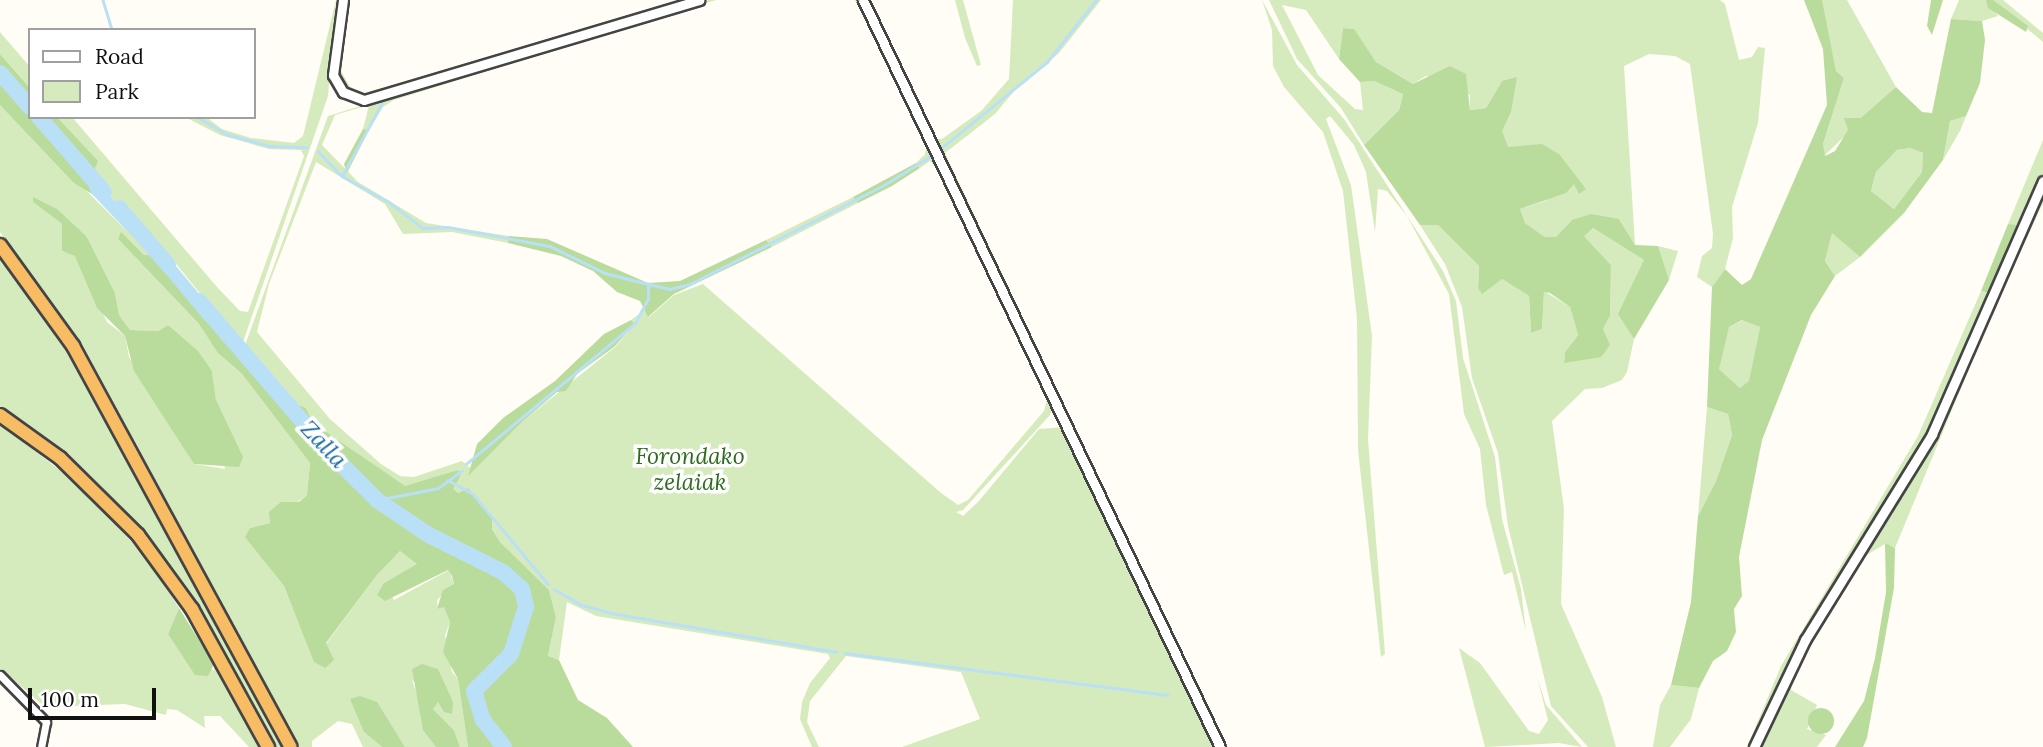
<!DOCTYPE html>
<style>
body{margin:0}
#map{position:relative;width:2043px;height:747px;overflow:hidden;background:#fffdf5;font-family:Lora,serif}
div>[style]{position:absolute}
[style*='--x']{left:calc(var(--x)*1px);top:calc(var(--y)*1px);width:calc(var(--w)*1px);rotate:calc(var(--a)*1deg)}
.green>*{inset:0;background:#d5ebbd}
.forest>*{inset:0;background:#b9dc9c}
.round{border-radius:50%}
.water>*{inset:0;background:#b9e0f7;transform-origin:0 0}
.stream>*{height:2.5px;margin:-1.25px;padding:0 1.25px;transform-origin:1.25px;border-radius:1.25px;background:#b9e0f7}
.river>*{height:16px;margin:-8px;padding:0 8px;transform-origin:8px;border-radius:8px;background:#b9e0f7}
.roads{filter:drop-shadow(2px 0 #444) drop-shadow(-2px 0 #444) drop-shadow(0 2px #444) drop-shadow(0 -2px #444)}
.minor>*{height:7px;margin:-3.5px;padding:0 3.5px;transform-origin:3.5px;border-radius:3.5px;background:#fff}
.tertiary>*{height:9px;margin:-4.5px;padding:0 4.5px;transform-origin:4.5px;border-radius:4.5px;background:#fff}
.trunk>*{height:12px;margin:-6px;padding:0 6px;transform-origin:6px;border-radius:6px;background:#f7bc64}
span{translate:-50% -50%;white-space:nowrap;text-align:center;line-height:1.15;-webkit-text-stroke:7px #fff;paint-order:stroke}
.park-label{font-size:23px;color:#2f6b1f;font-style:italic}
.water-label{font-size:24px;color:#1768a6;font-style:italic}
.legend{position:absolute;left:28px;top:28px;width:228px;height:91px;box-sizing:border-box;background:#fff;border:2px solid #a0a0a0;margin:0;padding:9px 12px;list-style:none;font-size:21px;color:#111}
.legend li{display:flex;align-items:center;gap:14px;height:35px}
.legend b{width:35px;border:2px solid #a0a0a0}
.scale{position:absolute;left:28px;top:688px;width:128px;height:32px;box-sizing:border-box;border:4px solid #111;border-top:0;padding-left:9px;font-size:21px;line-height:24px;white-space:nowrap;color:#111;-webkit-text-stroke:5px #fff;paint-order:stroke}
</style>
<div id="map">
<div class="green">
<div style="clip-path:polygon(336px 0,328px 96px,242px 345px,151px 233px,132px 222px,91px 173px,97px 161px,57px 117px,72px 117px,217px 287px,240px 311px,248px 312px,304px 156px,301px 150px,269px 149px,220px 135px,185px 117px,206px 117px,222px 129px,251px 138px,294px 143px,303px 136px)"></div>
<div style="clip-path:polygon(345px 0,340px 69px,350px 87px,364px 93px,689px 0,364px 96px,350px 91px,338px 76px,336px 63px)"></div>
<div style="clip-path:polygon(708px 0,716px 0,394px 100px,383px 107px,369px 130px,363px 129px,369px 105px,335px 115px,322px 145px,358px 182px,426px 223px,509px 236px,508px 243px,452px 232px,403px 234px,385px 204px,316px 162px,269px 284px,257px 332px,330px 419px,381px 464px,400px 476px,414px 477px,462px 461px,473px 470px,523px 421px,615px 347px,635px 324px,631px 320px,645px 310px,649px 317px,674px 295px,703px 284px,941px 493px,958px 505px,968px 500px,1044px 411px,1047px 399px,938px 169px,930px 161px,920px 168px,916px 163px,925px 154px,927px 144px,855px 0,860px 0,1053px 404px,1050px 415px,963px 510px,956px 512px,963px 516px,978px 502px,1039px 429px,1064px 427px,1217px 747px,902px 747px,980px 719px,961px 672px,846px 656px,810px 701px,807px 722px,819px 747px,812px 747px,800px 719px,802px 702px,810px 683px,830px 658px,828px 654px,596px 616px,567px 602px,559px 660px,548px 656px,556px 617px,549px 590px,500px 542px,468px 488px,458px 493px,452px 489px,461px 475px,458px 470px,422px 484px,405px 486px,391px 480px,347px 446px,317px 431px,306px 408px,291px 402px,244px 348px,328px 116px)"></div>
<div style="clip-path:polygon(867px 0,935px 139px,942px 139px,981px 111px,1009px 79px,1013px 0,1101px 0,1059px 53px,1015px 90px,995px 114px,945px 153px,1226px 747px)"></div>
<div style="clip-path:polygon(955px 0,963px 0,981px 65px,977px 66px,965px 38px)"></div>
<div style="clip-path:polygon(1262px 0,1297px 65px,1344px 119px,1443px 271px,1456px 301px,1463px 358px,1495px 457px,1502px 519px,1521px 589px,1526px 632px,1512px 572px,1504px 575px,1486px 505px,1480px 449px,1464px 414px,1449px 294px,1407px 216px,1387px 191px,1378px 189px,1375px 232px,1366px 172px,1354px 145px,1330px 116px,1326px 119px,1351px 185px,1372px 336px,1368px 439px,1385px 654px,1381px 657px,1358px 450px,1357px 319px,1343px 191px,1323px 132px,1284px 87px,1273px 66px,1272px 30px)"></div>
<div style="clip-path:polygon(1269px 0,1720px 0,1725px 4px,1739px 60px,1752px 57px,1758px 47px,1765px 48px,1758px 123px,1732px 207px,1733px 238px,1725px 269px,1712px 287px,1697px 277px,1702px 256px,1712px 248px,1713px 234px,1690px 64px,1675px 56px,1649px 54px,1624px 66px,1635px 245px,1619px 219px,1572px 220px,1556px 237px,1545px 237px,1525px 223px,1520px 209px,1547px 200px,1559px 154px,1542px 145px,1508px 148px,1501px 131px,1511px 112px,1502px 81px,1486px 108px,1470px 110px,1470px 95px,1426px 76px,1413px 84px,1376px 62px,1353px 29px,1343px 28px,1339px 59px,1306px 10px,1282px 5px,1318px 75px,1355px 109px,1363px 110px,1360px 82px,1374px 81px,1403px 94px,1399px 110px,1364px 145px,1341px 108px,1297px 59px)"></div>
<div style="clip-path:polygon(1821px 0,1847px 0,1896px 87px,1824px 156px,1823px 144px,1844px 78px,1836px 71px)"></div>
<div style="clip-path:polygon(1959px 0,1986px 0,1998px 16px,1982px 21px,1951px 19px)"></div>
<div style="clip-path:polygon(1993px 0,2003px 0,2043px 33px,2043px 42px)"></div>
<div style="clip-path:polygon(0 32px,30px 67px,30px 88px,0 54px)"></div>
<div style="clip-path:polygon(evenodd,0 105px,151px 255px,144px 255px,121px 233px,118px 239px,199px 324px,217px 352px,242px 374px,310px 463px,307px 495px,270px 523px,250px 528px,266px 563px,284px 586px,303px 633px,327px 649px,326px 644px,377px 575px,400px 551px,418px 564px,384px 583px,394px 600px,449px 570px,454px 584px,437px 600px,438px 609px,444px 606px,450px 622px,445px 635px,452px 672px,458px 679px,468px 747px,460px 747px,454px 730px,433px 709px,437px 702px,452px 714px,412px 680px,436px 747px,405px 747px,390px 724px,364px 732px,382px 747px,363px 747px,352px 724px,338px 721px,312px 741px,312px 747px,300px 747px,81px 342px,0 232px,0 105px,33px 202px,87px 237px,115px 293px,119px 315px,130px 330px,158px 331px,168px 325px,212px 371px,225px 469px,194px 464px,129px 357px,125px 336px,107px 322px,75px 255px,62px 251px,62px 224px,33px 202px)"></div>
<div style="clip-path:polygon(1966px 116px,1960px 131px,1943px 160px,1950px 121px)"></div>
<div style="clip-path:polygon(2043px 140px,2043px 174px,2021px 225px,2008px 224px)"></div>
<div style="clip-path:polygon(1910px 148px,1923px 153px,1922px 172px,1894px 209px,1871px 191px,1876px 172px,1897px 150px)"></div>
<div style="clip-path:polygon(2043px 192px,2043px 203px,1989px 320px,1895px 548px,1885px 544px,1865px 556px,1794px 672px,1791px 690px,1817px 705px,1807px 729px,1826px 735px,1817px 747px,1759px 747px,1787px 680px,1820px 618px,1930px 444px)"></div>
<div style="clip-path:polygon(853px 197px,858px 203px,772px 247px,766px 240px)"></div>
<div style="clip-path:polygon(1420px 225px,1438px 225px,1479px 266px,1478px 288px,1502px 279px,1529px 296px,1531px 333px,1542px 329px,1544px 291px,1570px 307px,1578px 335px,1565px 352px,1564px 363px,1603px 329px,1610px 316px,1611px 265px,1583px 235px,1593px 228px,1644px 260px,1626px 324px,1634px 339px,1627px 372px,1622px 380px,1602px 388px,1585px 389px,1552px 421px,1564px 509px,1561px 604px,1602px 697px,1616px 747px,1588px 747px,1551px 706px,1508px 526px,1498px 453px,1472px 378px,1462px 307px,1445px 264px)"></div>
<div style="clip-path:polygon(1832px 232px,1860px 257px,1835px 276px,1825px 261px)"></div>
<div style="clip-path:polygon(1658px 246px,1678px 251px,1669px 280px,1662px 262px)"></div>
<div style="clip-path:polygon(0 255px,82px 375px,283px 747px,275px 747px,202px 614px,143px 531px,72px 461px,0 409px)"></div>
<div style="clip-path:polygon(1981px 291px,1990px 293px,1929px 431px,1804px 632px,1751px 747px,1747px 747px,1781px 666px,1918px 436px)"></div>
<div style="clip-path:polygon(1743px 320px,1760px 327px,1749px 382px,1740px 388px,1719px 369px,1721px 346px,1729px 327px)"></div>
<div style="clip-path:polygon(1707px 407px,1728px 414px,1732px 435px,1716px 481px,1698px 516px)"></div>
<div style="clip-path:polygon(0 424px,75px 482px,147px 558px,179px 608px,168px 634px,214px 671px,214px 664px,258px 747px,249px 747px,220px 716px,204px 716px,205px 728px,177px 710px,167px 709px,166px 715px,125px 704px,45px 707px,0 668px)"></div>
<div style="clip-path:polygon(1459px 648px,1480px 663px,1529px 731px,1539px 734px,1548px 720px,1537px 677px,1546px 705px,1582px 747px,1559px 743px,1485px 747px)"></div>
<div style="clip-path:polygon(1671px 685px,1699px 688px,1691px 719px,1670px 747px,1653px 747px,1660px 705px)"></div>
</div>
<div class="forest">
<div style="clip-path:polygon(evenodd,1804px 0,1822px 0,1836px 71px,1844px 78px,1823px 144px,1825px 156px,1835px 151px,1848px 130px,1844px 118px,1861px 118px,1896px 87px,1922px 112px,1932px 113px,1951px 19px,1982px 21px,1985px 40px,1980px 83px,1966px 116px,1950px 121px,1943px 160px,1904px 213px,1860px 257px,1832px 233px,1825px 261px,1835px 276px,1811px 315px,1762px 440px,1739px 557px,1742px 596px,1734px 609px,1736px 632px,1727px 651px,1713px 661px,1699px 688px,1671px 685px,1691px 602px,1698px 516px,1716px 481px,1732px 435px,1728px 414px,1707px 407px,1712px 287px,1725px 269px,1742px 285px,1751px 279px,1827px 105px,1823px 49px,1804px 0,1910px 148px,1923px 153px,1922px 172px,1894px 209px,1871px 191px,1876px 172px,1897px 150px,1910px 148px,1804px 0,1742px 320px,1760px 327px,1749px 381px,1740px 388px,1719px 369px,1729px 327px,1742px 320px)"></div>
<div style="clip-path:polygon(1931px 0,1943px 0,1932px 35px,1927px 26px)"></div>
<div style="clip-path:polygon(1986px 0,1993px 0,2028px 26px,2026px 32px,1988px 8px)"></div>
<div style="clip-path:polygon(1343px 28px,1354px 29px,1376px 62px,1413px 84px,1450px 66px,1466px 74px,1470px 110px,1486px 108px,1502px 81px,1517px 77px,1511px 112px,1502px 131px,1508px 147px,1542px 144px,1559px 154px,1586px 189px,1579px 194px,1574px 184px,1566px 193px,1520px 209px,1525px 223px,1545px 237px,1556px 237px,1572px 220px,1591px 214px,1619px 219px,1635px 245px,1658px 246px,1669px 280px,1634px 339px,1618px 314px,1644px 260px,1593px 228px,1584px 236px,1611px 265px,1610px 316px,1603px 329px,1610px 345px,1601px 357px,1564px 363px,1565px 352px,1578px 335px,1570px 307px,1550px 293px,1544px 292px,1542px 329px,1531px 333px,1529px 296px,1502px 279px,1482px 294px,1478px 288px,1479px 266px,1438px 225px,1420px 225px,1364px 145px,1399px 110px,1403px 94px,1374px 81px,1360px 82px,1339px 59px)"></div>
<div style="clip-path:polygon(0 54px,30px 88px,30px 117px,57px 117px,98px 161px,88px 184px,92px 194px,74px 183px,0 105px)"></div>
<div style="clip-path:polygon(363px 129px,369px 130px,347px 173px,344px 164px)"></div>
<div style="clip-path:polygon(916px 163px,920px 168px,892px 186px,858px 203px,853px 197px)"></div>
<div style="clip-path:polygon(33px 197px,57px 209px,87px 237px,115px 293px,119px 315px,130px 330px,158px 331px,168px 325px,198px 351px,212px 371px,216px 400px,243px 457px,239px 467px,194px 464px,134px 371px,125px 336px,97px 308px,75px 256px,62px 251px,62px 224px,33px 202px)"></div>
<div style="clip-path:polygon(132px 222px,151px 233px,160px 247px,148px 252px,127px 231px)"></div>
<div style="clip-path:polygon(2008px 224px,2021px 225px,1990px 293px,1981px 291px)"></div>
<div style="clip-path:polygon(121px 232px,144px 255px,151px 255px,206px 320px,215px 313px,291px 402px,306px 408px,317px 431px,325px 431px,405px 486px,458px 470px,461px 475px,453px 489px,458px 493px,468px 488px,492px 517px,492px 529px,500px 542px,549px 590px,556px 617px,548px 656px,559px 660px,578px 700px,607px 718px,633px 747px,468px 747px,458px 679px,443px 652px,450px 622px,444px 607px,437px 609px,443px 590px,454px 584px,452px 576px,448px 570px,385px 601px,377px 595px,384px 583px,417px 564px,400px 551px,377px 575px,326px 643px,334px 660px,325px 668px,314px 662px,284px 586px,245px 537px,250px 528px,270px 523px,269px 512px,281px 502px,299px 502px,307px 495px,310px 463px,242px 374px,217px 352px,199px 324px,118px 239px)"></div>
<div style="clip-path:polygon(509px 236px,547px 239px,648px 283px,680px 281px,766px 240px,772px 247px,674px 294px,648px 317px,640px 301px,617px 292px,593px 271px,561px 256px,508px 243px)"></div>
<div style="clip-path:polygon(631px 320px,635px 324px,614px 347px,577px 374px,566px 391px,557px 392px,523px 421px,468px 476px,477px 444px,503px 418px,555px 381px,604px 334px)"></div>
<div style="clip-path:polygon(1885px 543px,1895px 548px,1894px 588px,1867px 738px,1863px 747px,1835px 747px,1864px 701px,1875px 658px,1886px 592px)"></div>
<div style="clip-path:polygon(179px 608px,214px 664px,208px 676px,195px 675px,168px 634px)"></div>
<div style="clip-path:polygon(422px 664px,438px 669px,453px 702px,452px 714px,444px 712px,438px 702px,433px 709px,454px 730px,460px 747px,436px 747px,423px 730px,412px 669px)"></div>
<div style="clip-path:polygon(360px 696px,377px 702px,405px 747px,382px 747px,364px 732px,350px 699px)"></div>
<div class="round" style="left:1808px;top:708px;width:26px;height:26px"></div>
</div>
<div class="water">
<div style="clip-path:polygon(91px 173px,132px 222px,127px 231px,92px 194px,88px 185px)"></div>
<div style="left:160px;top:247px;width:86px;height:13px;rotate:50deg"></div>
</div>
<div class="stream">
<div style="--x:103;--y:0;--w:31;--a:73"></div>
<div style="--x:197;--y:117;--w:34;--a:30"></div>
<div style="--x:226;--y:134;--w:46;--a:15.3"></div>
<div style="--x:270;--y:146;--w:37;--a:2"></div>
<div style="--x:940;--y:149;--w:138;--a:-39.1"></div>
<div style="--x:1047;--y:62;--w:79;--a:-51.7"></div>
<div style="--x:318;--y:151;--w:35;--a:46"></div>
<div style="--x:342;--y:176;--w:54;--a:29"></div>
<div style="--x:389;--y:202;--w:43;--a:37.4"></div>
<div style="--x:423;--y:228;--w:25;--a:-2"></div>
<div style="--x:448;--y:227;--w:104;--a:10.6"></div>
<div style="--x:550;--y:246;--w:61;--a:26.1"></div>
<div style="--x:605;--y:273;--w:44;--a:14.3"></div>
<div style="--x:342;--y:176;--w:83;--a:-61.3"></div>
<div style="--x:466;--y:464;--w:220;--a:-39.8"></div>
<div style="--x:635;--y:323;--w:27;--a:-62"></div>
<div style="--x:648;--y:299;--w:15;--a:-90"></div>
<div style="--x:648;--y:284;--w:22;--a:13"></div>
<div style="--x:669;--y:289;--w:22;--a:-13"></div>
<div style="--x:690;--y:284;--w:218;--a:-27"></div>
<div style="--x:884;--y:185;--w:55;--a:-31.7"></div>
<div style="--x:448;--y:480;--w:29;--a:29"></div>
<div style="--x:473;--y:494;--w:117;--a:50.2"></div>
<div style="--x:377;--y:500;--w:62;--a:-11.1"></div>
<div style="--x:438;--y:488;--w:29;--a:-36"></div>
<div style="--x:554;--y:589;--w:32;--a:30"></div>
<div style="--x:582;--y:605;--w:30;--a:15"></div>
<div style="--x:611;--y:613;--w:229;--a:9.8"></div>
<div style="--x:845;--y:653;--w:325;--a:7.4"></div>
</div>
<div class="river">
<div style="--x:0;--y:73;--w:45;--a:48.6"></div>
<div style="--x:39;--y:117;--w:99;--a:49.1"></div>
<div style="--x:119;--y:208;--w:75;--a:49.3"></div>
<div style="--x:199;--y:301;--w:196;--a:49.3"></div>
<div style="--x:327;--y:450;--w:71;--a:45"></div>
<div style="--x:377;--y:500;--w:60;--a:34.2"></div>
<div style="--x:427;--y:534;--w:85;--a:26.6"></div>
<div style="--x:503;--y:572;--w:25;--a:42"></div>
<div style="--x:522;--y:589;--w:18;--a:77"></div>
<div style="--x:526;--y:607;--w:49;--a:107.7"></div>
<div style="--x:511;--y:654;--w:52;--a:135"></div>
<div style="--x:474;--y:691;--w:30;--a:73"></div>
<div style="--x:483;--y:720;--w:34;--a:52"></div>
</div>
<div class="roads">
<div class="minor">
<div style="--x:0;--y:675;--w:66;--a:45.6"></div>
<div style="--x:46;--y:722;--w:25;--a:101"></div>
</div>
<div class="tertiary">
<div style="--x:343;--y:0;--w:76;--a:97.6"></div>
<div style="--x:333;--y:75;--w:20;--a:60"></div>
<div style="--x:343;--y:92;--w:22;--a:21"></div>
<div style="--x:364;--y:100;--w:350;--a:-16.6"></div>
<div style="--x:863;--y:0;--w:828;--a:64.46"></div>
<div style="--x:1754;--y:747;--w:119;--a:-64.5"></div>
<div style="--x:1805;--y:640;--w:242;--a:-58.3"></div>
<div style="--x:1932;--y:434;--w:276;--a:-66.3"></div>
</div>
<div class="trunk">
<div style="--x:0;--y:245;--w:125;--a:54.1"></div>
<div style="--x:73;--y:346;--w:456;--a:61.5"></div>
<div style="--x:0;--y:415;--w:74;--a:35.6"></div>
<div style="--x:60;--y:458;--w:110;--a:44.6"></div>
<div style="--x:138;--y:535;--w:92;--a:53.9"></div>
<div style="--x:192;--y:609;--w:158;--a:61.2"></div>
</div>
</div>
<div class="park-label">
<span style="left:690px;top:469px">Forondako<br>zelaiak</span>
</div>
<div class="water-label">
<span style="left:324px;top:444px;rotate:47deg">Zalla</span>
</div>
<ul class="legend">
<li><b style="height:9px;background:#fff"></b>Road</li>
<li><b style="height:19px;background:#d5ebbd"></b>Park</li>
</ul>
<div class="scale">100 m</div>
</div>
